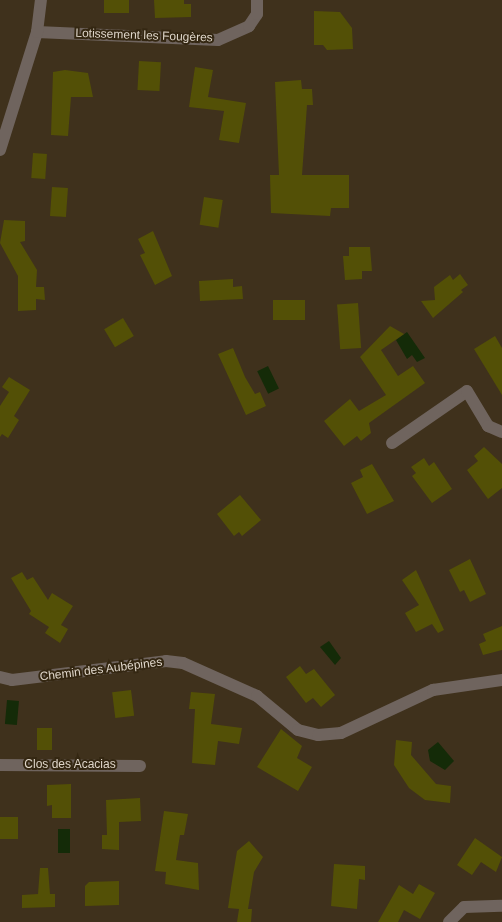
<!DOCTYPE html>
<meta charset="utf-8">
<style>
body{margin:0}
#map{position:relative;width:502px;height:922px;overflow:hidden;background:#3f311c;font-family:Arial,sans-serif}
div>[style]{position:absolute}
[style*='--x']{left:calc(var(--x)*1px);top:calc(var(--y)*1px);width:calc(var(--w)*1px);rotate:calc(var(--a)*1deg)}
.water>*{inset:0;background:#142b08;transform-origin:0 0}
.building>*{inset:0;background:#535006;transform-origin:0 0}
.minor>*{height:12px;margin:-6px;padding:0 6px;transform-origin:6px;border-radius:6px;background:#6f645e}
span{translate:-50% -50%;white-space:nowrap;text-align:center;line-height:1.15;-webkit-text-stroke:4px #342712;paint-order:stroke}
.street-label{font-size:12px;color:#dfd6ca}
</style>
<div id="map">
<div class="water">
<div style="clip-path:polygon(407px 332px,425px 358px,417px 362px,412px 355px,407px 359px,396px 340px)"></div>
<div style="left:268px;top:366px;width:25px;height:12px;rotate:64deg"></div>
<div style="clip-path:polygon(329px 641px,341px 658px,335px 665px,320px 647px)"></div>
<div style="left:7px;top:700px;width:12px;height:24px;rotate:5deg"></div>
<div style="clip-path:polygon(438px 742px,454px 761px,445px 770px,430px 761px,428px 750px)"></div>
<div style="left:58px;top:829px;width:12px;height:24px"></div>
</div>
<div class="building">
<div style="left:104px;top:0;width:25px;height:13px"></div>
<div style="clip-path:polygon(154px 0,184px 0,184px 4px,191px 4px,191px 17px,155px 18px)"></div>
<div style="clip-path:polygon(314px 11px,340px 12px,352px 28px,353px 49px,327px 50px,323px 45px,314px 45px)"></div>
<div style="left:139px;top:61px;width:22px;height:29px;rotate:3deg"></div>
<div style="clip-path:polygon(195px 67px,213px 70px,208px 97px,246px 103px,239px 143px,219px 140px,224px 111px,189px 107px)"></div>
<div style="clip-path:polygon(65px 70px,88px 73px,93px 97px,71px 97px,68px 136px,51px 135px,53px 72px)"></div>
<div style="clip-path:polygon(301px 80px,302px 89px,312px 89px,313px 105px,307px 105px,302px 175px,349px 175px,349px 208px,331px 208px,330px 216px,271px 213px,270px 175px,279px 175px,275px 82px)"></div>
<div style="left:33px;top:153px;width:14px;height:25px;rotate:4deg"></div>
<div style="left:52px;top:187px;width:16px;height:29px;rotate:4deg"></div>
<div style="left:204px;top:197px;width:19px;height:28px;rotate:9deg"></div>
<div style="clip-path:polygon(4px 220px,25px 221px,25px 241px,20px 242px,37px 270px,36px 287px,44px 287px,45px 300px,36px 299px,36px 310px,18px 311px,18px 276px,0 243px)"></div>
<div style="clip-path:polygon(153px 231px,172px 276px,155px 285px,140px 255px,145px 253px,138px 239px)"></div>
<div style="clip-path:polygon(349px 247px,370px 247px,372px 271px,362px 271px,362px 279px,345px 280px,343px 256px,349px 256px)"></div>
<div style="clip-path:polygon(460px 274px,468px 285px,461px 290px,463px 292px,433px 318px,421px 301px,435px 300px,434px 287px,450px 275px,453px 280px)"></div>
<div style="clip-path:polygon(233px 279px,233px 287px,242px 286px,243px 299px,200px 301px,199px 281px)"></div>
<div style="left:273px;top:300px;width:32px;height:20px"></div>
<div style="left:358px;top:303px;width:45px;height:21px;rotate:86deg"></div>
<div style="left:123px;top:318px;width:21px;height:22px;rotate:59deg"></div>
<div style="clip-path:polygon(390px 326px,404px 334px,381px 350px,398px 376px,413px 366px,425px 383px,369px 423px,371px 433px,361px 441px,357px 436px,344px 446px,324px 421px,350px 399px,359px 411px,386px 395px,360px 357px)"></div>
<div style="clip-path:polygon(495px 336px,502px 348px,502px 395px,474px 349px)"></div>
<div style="clip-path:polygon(233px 348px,245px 377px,255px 394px,260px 392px,266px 406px,246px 415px,218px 354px)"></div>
<div style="clip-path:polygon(9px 377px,30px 390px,14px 416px,19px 420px,8px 438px,2px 434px,0 437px,0 406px,9px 392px,2px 387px)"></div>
<div style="clip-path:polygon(484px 447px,502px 464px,502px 488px,488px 499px,467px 470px,478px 461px,474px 456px)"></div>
<div style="clip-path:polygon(424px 458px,429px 466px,434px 462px,452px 489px,432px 503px,412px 476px,416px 473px,411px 467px)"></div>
<div style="clip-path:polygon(372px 464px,394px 501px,367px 514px,351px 483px,363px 477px,360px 470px)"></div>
<div style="clip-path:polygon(240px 495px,261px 520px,242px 536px,239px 532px,234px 536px,217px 514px)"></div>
<div style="clip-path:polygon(470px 559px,486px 594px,470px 602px,464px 590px,460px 592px,449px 570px)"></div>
<div style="clip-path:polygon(416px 570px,444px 630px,438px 633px,432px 624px,416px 632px,405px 613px,419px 605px,402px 580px)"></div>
<div style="clip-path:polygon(22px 572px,27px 580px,33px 577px,48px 600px,52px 593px,73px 606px,61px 625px,68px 629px,60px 643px,45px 633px,49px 627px,29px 614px,31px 611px,11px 578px)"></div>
<div style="clip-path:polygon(502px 626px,502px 650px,483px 655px,479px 644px,486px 641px,483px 634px)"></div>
<div style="clip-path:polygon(300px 666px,306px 674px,314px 669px,335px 695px,321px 707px,313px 698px,306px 703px,286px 677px)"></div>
<div style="left:131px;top:690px;width:26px;height:19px;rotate:83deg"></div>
<div style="clip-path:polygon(191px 692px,215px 694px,211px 724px,242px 728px,239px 744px,218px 741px,215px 765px,192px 763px,195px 709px,189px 709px)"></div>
<div style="left:37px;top:728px;width:15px;height:22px"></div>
<div style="clip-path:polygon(281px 729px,302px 746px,297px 758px,312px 767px,298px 791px,257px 767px)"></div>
<div style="clip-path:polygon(396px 740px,412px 742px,411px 755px,436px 784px,451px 786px,450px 803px,425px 800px,409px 788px,394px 765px)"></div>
<div style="clip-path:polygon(71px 784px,71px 818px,52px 818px,52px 805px,47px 806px,47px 785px)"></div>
<div style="clip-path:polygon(140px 798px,141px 821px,119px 822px,119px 850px,102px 849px,102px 835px,107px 835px,106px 800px)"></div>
<div style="clip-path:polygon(164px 811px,188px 814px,184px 835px,180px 835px,176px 860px,198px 863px,199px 890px,165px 884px,166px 872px,155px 871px)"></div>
<div style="left:0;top:817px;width:18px;height:22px"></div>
<div style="clip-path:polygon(475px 838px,502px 857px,496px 872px,481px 862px,472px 875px,457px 865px)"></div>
<div style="clip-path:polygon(249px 841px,263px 857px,254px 872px,248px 909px,252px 909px,251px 922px,237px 922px,239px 909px,228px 908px,232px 881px,237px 851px)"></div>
<div style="clip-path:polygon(334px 864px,365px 866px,365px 880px,359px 879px,357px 909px,331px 906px)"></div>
<div style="clip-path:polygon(40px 868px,48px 868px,50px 894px,55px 894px,55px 907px,22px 908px,22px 895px,38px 894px)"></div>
<div style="clip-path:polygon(119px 881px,119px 905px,85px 906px,85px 886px,89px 882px)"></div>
<div style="clip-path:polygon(419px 884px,435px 893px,420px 919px,404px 910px,398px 922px,378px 922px,399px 885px,413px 894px)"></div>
</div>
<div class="minor">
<div style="--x:37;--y:32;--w:181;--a:2.5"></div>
<div style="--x:218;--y:40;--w:34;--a:-24"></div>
<div style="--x:249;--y:26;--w:14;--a:-56"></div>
<div style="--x:257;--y:14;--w:14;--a:-90"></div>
<div style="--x:0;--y:150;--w:124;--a:-72.6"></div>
<div style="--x:37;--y:32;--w:32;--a:-83"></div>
<div style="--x:392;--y:443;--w:91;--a:-34.7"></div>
<div style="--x:467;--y:391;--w:41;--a:59"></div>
<div style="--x:488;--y:426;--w:15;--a:23"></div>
<div style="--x:0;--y:677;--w:12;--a:14"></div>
<div style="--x:12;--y:680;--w:155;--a:-7"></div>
<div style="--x:166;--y:661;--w:17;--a:7"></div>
<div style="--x:183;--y:663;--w:81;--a:24"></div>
<div style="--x:257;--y:696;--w:53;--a:39.7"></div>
<div style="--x:298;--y:730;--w:21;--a:14"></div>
<div style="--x:318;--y:735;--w:23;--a:-5"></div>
<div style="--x:341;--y:733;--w:102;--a:-25.1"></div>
<div style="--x:433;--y:690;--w:70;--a:-8.2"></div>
<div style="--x:0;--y:765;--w:140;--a:0.4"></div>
<div style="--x:449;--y:922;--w:21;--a:-45"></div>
<div style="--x:464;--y:907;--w:37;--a:-2"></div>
</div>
<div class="street-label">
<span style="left:144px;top:36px;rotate:2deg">Lotissement les Fougères</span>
<span style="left:101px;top:670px;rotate:-7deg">Chemin des Aubépines</span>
<span style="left:70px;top:765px">Clos des Acacias</span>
</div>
</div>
